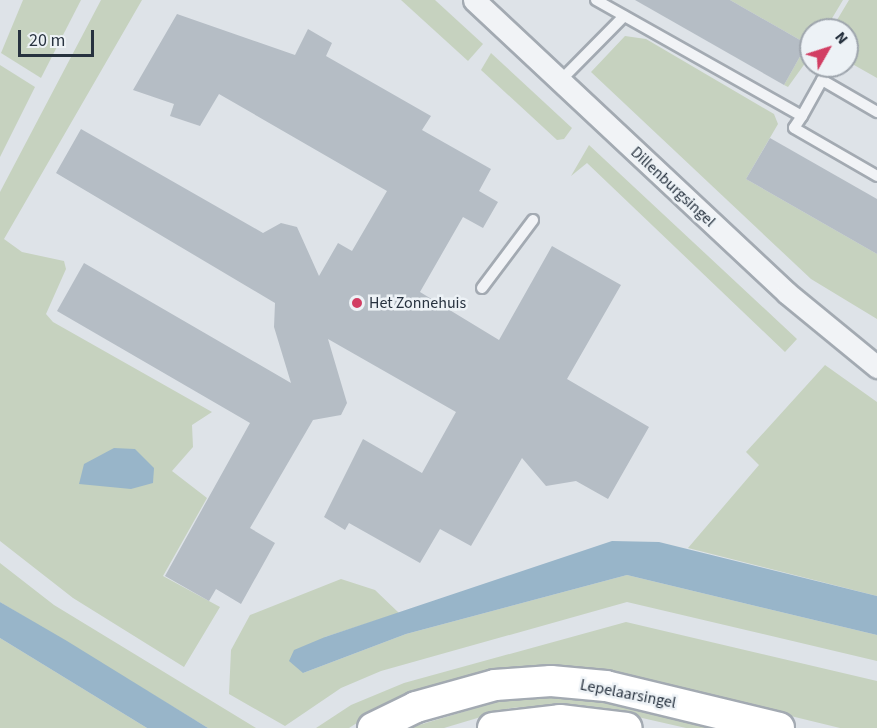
<!DOCTYPE html>
<style>
body{margin:0}
#map{position:relative;width:877px;height:728px;overflow:hidden;background:#dee3e8;font-family:"Source Sans 3",sans-serif}
div>[style]{position:absolute}
[style*='--x']{left:calc(var(--x)*1px);top:calc(var(--y)*1px);width:calc(var(--w)*1px);rotate:calc(var(--a)*1deg)}
.green>*{inset:0;background:#c6d2bf}
.water>*{inset:0;background:#98b5c9}
.building>*{inset:0;background:#b5bdc5}
.roads{filter:drop-shadow(2px 0 #a3aab2) drop-shadow(-2px 0 #a3aab2) drop-shadow(0 2px #a3aab2) drop-shadow(0 -2px #a3aab2)}
.lane>*{height:10px;margin:-5px;padding:0 5px;transform-origin:5px;border-radius:5px;background:#f1f3f6}
.street>*{height:21px;margin:-10.5px;padding:0 10.5px;transform-origin:10.5px;border-radius:10.5px;background:#f1f3f6}
.secondary>*{height:30px;margin:-15px;padding:0 15px;transform-origin:15px;border-radius:15px;background:#fff}
.dots>*{width:16px;height:16px;translate:-50% -50%;box-sizing:border-box;border:3px solid #edf2f6;border-radius:50%}
span{translate:-50% -50%;white-space:nowrap;text-align:center;line-height:1.15;-webkit-text-stroke:5px #edf2f6;paint-order:stroke}
.street-label{font-size:16px;color:#27323f}
.poi-label{font-size:16px;color:#27323f}
.left{translate:0 -50%;text-align:left}
.north{position:absolute;left:799px;top:18px;width:60px;height:60px;box-sizing:border-box;background:#edf2f6;border:2px solid #9ea5ad;border-radius:50%;rotate:51deg;font-size:16px;font-weight:700;line-height:24px;text-align:center;color:#27323f}
.north::after{content:'';display:block;margin:auto;width:21px;height:27px;background:#d23e63;clip-path:polygon(50% 0,100% 100%,50% 72%,0 100%)}
.scale{position:absolute;left:18px;top:30px;width:76px;height:27px;box-sizing:border-box;border:3px solid #27323f;border-top:0;padding-left:8px;font-size:18px;line-height:21px;white-space:nowrap;color:#27323f;-webkit-text-stroke:4px #edf2f6;paint-order:stroke}
</style>
<div id="map">
<div class="green">
<div style="clip-path:polygon(23px 0,81px 0,41px 78px,1px 53px)"></div>
<div style="clip-path:polygon(101px 0,142px 0,4px 239px,22px 252px,64px 261px,66px 269px,46px 314px,53px 322px,212px 412px,192px 425px,193px 447px,172px 471px,207px 498px,163px 576px,220px 607px,184px 667px,73px 598px,0 541px,0 192px)"></div>
<div style="clip-path:polygon(401px 0,435px 0,483px 44px,468px 61px)"></div>
<div style="clip-path:polygon(730px 0,843px 0,825px 30px,811px 30px,811px 55px,788px 87px,784px 85px,807px 44px)"></div>
<div style="clip-path:polygon(849px 0,877px 0,877px 78px,847px 61px,847px 30px,831px 30px)"></div>
<div style="clip-path:polygon(625px 36px,646px 39px,774px 114px,778px 124px,746px 179px,877px 254px,877px 319px,811px 279px,591px 72px)"></div>
<div style="clip-path:polygon(491px 53px,572px 128px,564px 139px,557px 140px,481px 70px)"></div>
<div style="clip-path:polygon(0 65px,35px 87px,0 157px)"></div>
<div style="clip-path:polygon(589px 145px,797px 339px,785px 352px,587px 163px,571px 176px)"></div>
<div style="clip-path:polygon(825px 365px,877px 402px,877px 596px,688px 548px,759px 465px,746px 452px)"></div>
<div style="clip-path:polygon(0 563px,54px 605px,256px 728px,208px 728px,0 602px)"></div>
<div style="clip-path:polygon(627px 575px,877px 635px,877px 661px,627px 602px,381px 671px,341px 688px,285px 726px,229px 694px,231px 650px,250px 615px,341px 579px,375px 590px,399px 613px,325px 637px,303px 673px,406px 634px)"></div>
<div style="clip-path:polygon(626px 622px,877px 681px,877px 728px,840px 728px,621px 675px,379px 709px,349px 728px,316px 728px,351px 705px,404px 683px)"></div>
<div style="clip-path:polygon(0 638px,116px 709px,147px 728px,0 728px)"></div>
<div style="clip-path:polygon(555px 696px,631px 706px,721px 728px,686px 728px,594px 707px,556px 705px,511px 708px,444px 728px,409px 728px,506px 699px)"></div>
</div>
<div class="water">
<div style="clip-path:polygon(114px 448px,135px 449px,154px 468px,153px 483px,131px 489px,79px 484px,84px 464px)"></div>
<div style="clip-path:polygon(612px 541px,659px 542px,877px 596px,877px 635px,627px 575px,406px 634px,303px 673px,289px 661px,294px 650px,325px 637px)"></div>
<div style="clip-path:polygon(0 602px,67px 641px,208px 728px,147px 728px,0 638px)"></div>
</div>
<div class="building">
<div style="clip-path:polygon(635px 0,730px 0,807px 44px,784px 85px)"></div>
<div style="clip-path:polygon(177px 14px,295px 55px,308px 29px,332px 43px,326px 56px,431px 116px,422px 130px,491px 169px,479px 191px,498px 202px,487px 221px,483px 228px,463px 217px,420px 292px,499px 340px,552px 246px,621px 285px,567px 379px,649px 427px,608px 499px,576px 481px,546px 486px,522px 458px,471px 546px,440px 529px,420px 563px,349px 523px,345px 530px,324px 517px,363px 439px,422px 473px,456px 412px,328px 339px,347px 403px,341px 415px,313px 420px,250px 528px,275px 543px,241px 604px,216px 589px,209px 601px,165px 576px,250px 423px,57px 311px,84px 263px,291px 383px,274px 327px,275px 303px,56px 173px,81px 129px,263px 233px,281px 223px,297px 227px,319px 276px,338px 243px,352px 251px,387px 191px,219px 94px,200px 126px,170px 116px,174px 104px,133px 90px)"></div>
<div style="clip-path:polygon(770px 138px,877px 199px,877px 254px,746px 179px)"></div>
</div>
<div class="roads">
<div class="lane">
<div style="--x:596;--y:0;--w:236;--a:29.4"></div>
<div style="--x:802;--y:116;--w:14;--a:124"></div>
<div style="--x:794;--y:128;--w:96;--a:30"></div>
<div style="--x:560;--y:81;--w:91;--a:-45.4"></div>
<div style="--x:802;--y:116;--w:41;--a:-60.9"></div>
<div style="--x:822;--y:80;--w:64;--a:30.2"></div>
<div style="--x:482;--y:288;--w:85;--a:-53.1"></div>
</div>
<div class="street">
<div style="--x:474;--y:0;--w:429;--a:43.1"></div>
<div style="--x:787;--y:293;--w:117;--a:39.4"></div>
</div>
<div class="secondary">
<div style="--x:373;--y:728;--w:48;--a:-26"></div>
<div style="--x:416;--y:707;--w:82;--a:-15.6"></div>
<div style="--x:495;--y:685;--w:56;--a:-4.1"></div>
<div style="--x:551;--y:681;--w:55;--a:5.2"></div>
<div style="--x:606;--y:686;--w:178;--a:13.6"></div>
<div style="--x:493;--y:728;--w:67;--a:-6.8"></div>
<div style="--x:560;--y:720;--w:67;--a:6.8"></div>
</div>
</div>
<div class="dots">
<div style="left:357px;top:303px;background:#d23e63"></div>
</div>
<div class="street-label">
<span style="left:673px;top:187px;rotate:43deg">Dillenburgsingel</span>
<span style="left:628px;top:694px;rotate:11deg">Lepelaarsingel</span>
</div>
<div class="poi-label">
<span class="left" style="left:369px;top:303px">Het Zonnehuis</span>
</div>
<div class="north">N</div>
<div class="scale">20 m</div>
</div>
